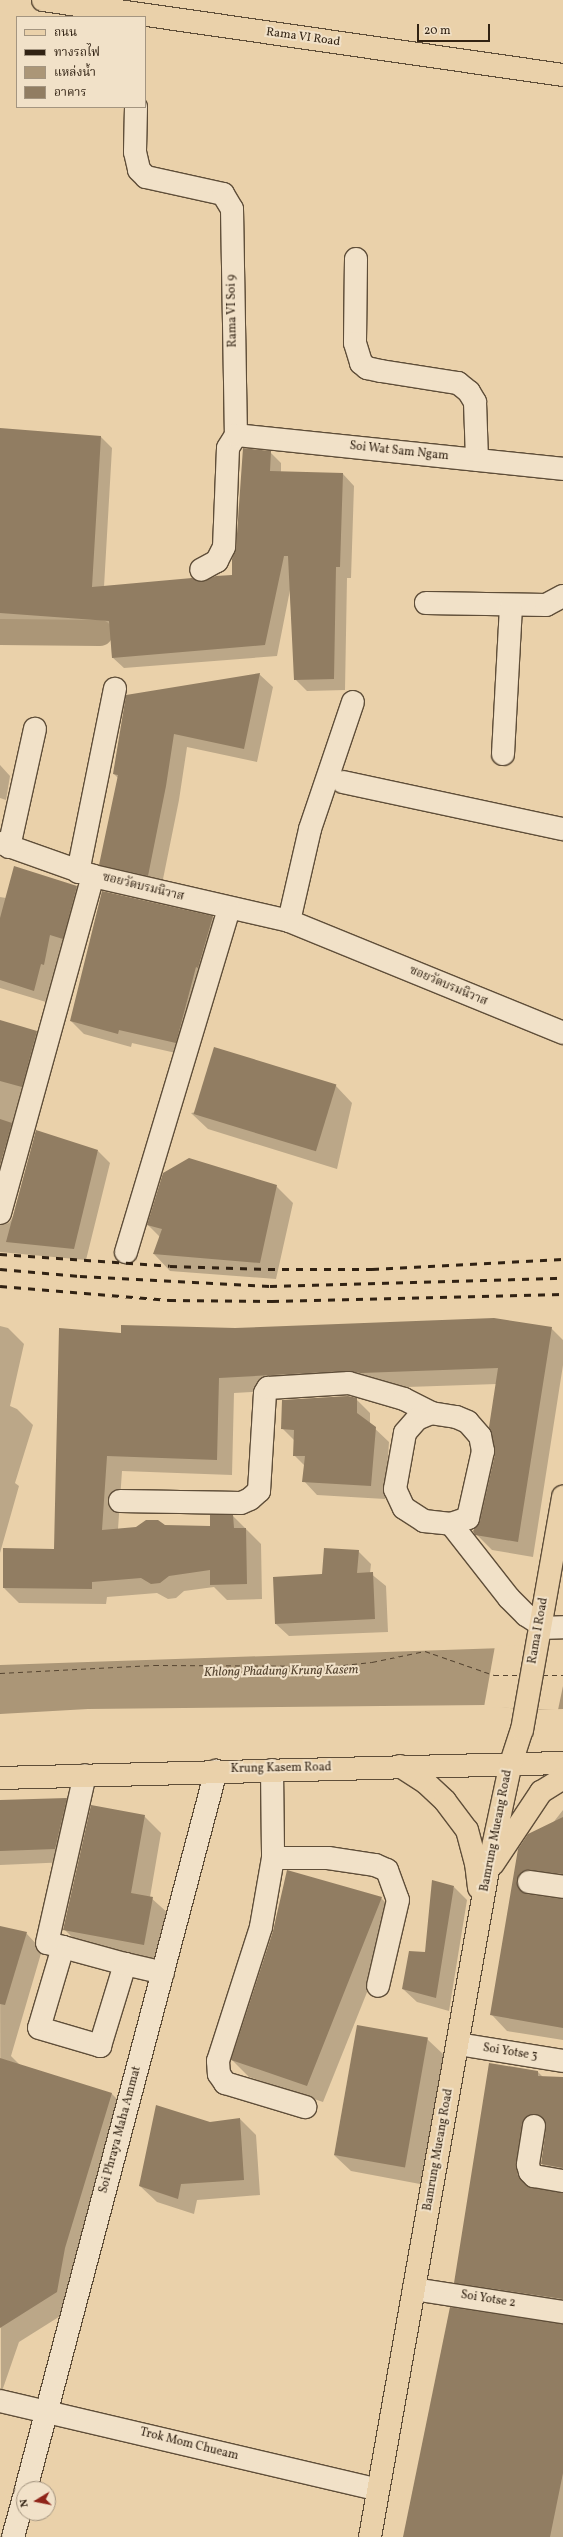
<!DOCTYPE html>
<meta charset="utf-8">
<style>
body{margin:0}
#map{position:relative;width:563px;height:2537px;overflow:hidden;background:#ead1aa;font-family:Vollkorn,"Noto Serif Thai",serif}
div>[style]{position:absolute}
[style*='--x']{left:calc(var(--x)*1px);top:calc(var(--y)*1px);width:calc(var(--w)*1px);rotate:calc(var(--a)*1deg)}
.water>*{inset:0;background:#ab9677}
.pier>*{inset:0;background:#ead1aa}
.shadow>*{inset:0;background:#0003}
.canal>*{height:26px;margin:-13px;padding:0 13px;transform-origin:13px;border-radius:13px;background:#ab9677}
.ferry>*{height:1px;margin-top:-0.5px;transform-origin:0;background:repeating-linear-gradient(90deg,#564531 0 5px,transparent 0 9px)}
.building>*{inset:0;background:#917d62;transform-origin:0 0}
.roads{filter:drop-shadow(1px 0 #5f4e39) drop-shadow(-1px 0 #5f4e39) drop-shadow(0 1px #5f4e39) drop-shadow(0 -1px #5f4e39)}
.minor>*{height:22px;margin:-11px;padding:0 11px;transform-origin:11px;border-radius:11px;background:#f1e1c8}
.major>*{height:22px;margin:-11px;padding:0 11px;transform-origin:11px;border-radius:11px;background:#ead1aa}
.rail>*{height:3px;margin-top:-1.5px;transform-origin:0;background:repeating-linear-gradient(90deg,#312213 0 7px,transparent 0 14px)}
span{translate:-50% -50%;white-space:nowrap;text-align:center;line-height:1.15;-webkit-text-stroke:4px #f1e1c8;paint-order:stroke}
.street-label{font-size:12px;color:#312213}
.water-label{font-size:13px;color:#564531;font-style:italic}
.legend{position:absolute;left:16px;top:16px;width:130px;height:92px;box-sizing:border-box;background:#f1e1c8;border:1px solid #a49580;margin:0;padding:5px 7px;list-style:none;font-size:12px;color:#312213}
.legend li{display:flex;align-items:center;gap:8px;height:20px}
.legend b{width:20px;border:1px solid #a49580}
.north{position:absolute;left:16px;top:2481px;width:40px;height:40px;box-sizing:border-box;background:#f1e1c8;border:1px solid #a49580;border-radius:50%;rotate:260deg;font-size:11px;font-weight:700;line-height:16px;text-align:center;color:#312213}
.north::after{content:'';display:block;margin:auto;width:14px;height:18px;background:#8f2418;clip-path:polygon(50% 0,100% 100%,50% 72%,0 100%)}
.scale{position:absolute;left:417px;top:24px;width:73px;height:18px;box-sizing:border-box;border:2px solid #312213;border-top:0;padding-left:5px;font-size:12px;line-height:14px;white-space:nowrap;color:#312213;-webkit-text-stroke:3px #f1e1c8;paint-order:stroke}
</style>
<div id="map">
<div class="water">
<div style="clip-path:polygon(563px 1646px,563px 1709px,526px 1710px,485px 1705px,88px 1709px,0 1714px,0 1665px)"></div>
</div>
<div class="pier">
<div style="clip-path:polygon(563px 1644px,563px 1686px,558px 1710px,484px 1707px,495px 1646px)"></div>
</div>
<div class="shadow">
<div style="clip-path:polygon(0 429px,101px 437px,112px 448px,104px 587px,201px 584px,233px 576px,270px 452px,281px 463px,281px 473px,343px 474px,354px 486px,351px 578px,347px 578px,345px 690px,307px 691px,295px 679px,290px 590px,277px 656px,124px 668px,112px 657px,111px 631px,0 623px)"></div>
<div style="clip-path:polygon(259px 674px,273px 687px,257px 762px,187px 747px,179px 800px,161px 889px,114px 878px,100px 864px,118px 778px,114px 774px)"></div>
<div style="clip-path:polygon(0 765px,10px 776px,6px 800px,0 798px)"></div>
<div style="clip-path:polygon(77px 887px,89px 899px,74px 950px,62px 946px,56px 976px,53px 975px,46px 1002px,0 988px,0 897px,6px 898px)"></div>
<div style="clip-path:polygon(103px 892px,213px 917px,226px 931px,189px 1056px,132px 1043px,131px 1047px,84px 1034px,71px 1021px)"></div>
<div style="clip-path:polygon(0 1021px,37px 1032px,49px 1044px,8px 1147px,0 1145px)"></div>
<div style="clip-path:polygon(336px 1086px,352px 1103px,337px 1169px,208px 1129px,191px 1113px)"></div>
<div style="clip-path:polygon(98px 1151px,110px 1163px,86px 1260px,0 1252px,0 1225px,9px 1223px,13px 1217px)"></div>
<div style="clip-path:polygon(276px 1186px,293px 1203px,276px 1279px,170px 1271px,154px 1254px,160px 1237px,148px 1225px)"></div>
<div style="clip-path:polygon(0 1326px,8px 1328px,24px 1344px,10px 1406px,17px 1409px,33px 1425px,15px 1483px,19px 1486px,0 1553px)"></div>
<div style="clip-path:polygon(551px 1328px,563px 1340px,563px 1365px,533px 1557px,492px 1550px,476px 1534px,496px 1454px,497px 1384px,377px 1388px,364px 1385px,234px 1393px,232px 1475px,122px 1471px,118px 1529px,211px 1527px,233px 1516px,261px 1544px,262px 1599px,227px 1600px,214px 1587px,184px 1591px,176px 1598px,168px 1599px,157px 1593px,107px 1597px,106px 1604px,19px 1603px,4px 1588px,55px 1550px,122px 1334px,235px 1329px)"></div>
<div style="clip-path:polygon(356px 1399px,370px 1413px,370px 1424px,389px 1442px,385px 1499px,317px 1495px,304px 1481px,305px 1466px,294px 1455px,295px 1441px,282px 1428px)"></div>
<div style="clip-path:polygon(358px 1551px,371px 1564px,370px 1573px,386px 1586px,388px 1632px,289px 1636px,276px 1624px,323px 1575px)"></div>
<div style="clip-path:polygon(67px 1799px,80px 1812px,69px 1862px,0 1865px,0 1801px)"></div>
<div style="clip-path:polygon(563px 1810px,563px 1889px,540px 1886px,532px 1895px,563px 1900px,563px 2040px,507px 2031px,492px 2015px,519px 1849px,552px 1824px)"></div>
<div style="clip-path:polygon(144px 1816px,161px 1833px,150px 1897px,169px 1914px,161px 1961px,81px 1946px,64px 1929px)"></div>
<div style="clip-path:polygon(454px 1887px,467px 1900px,449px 2011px,417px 2002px,403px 1989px,426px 1953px)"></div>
<div style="clip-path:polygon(381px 1898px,398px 1915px,323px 2102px,249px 2077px,232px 2060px,274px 1931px)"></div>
<div style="clip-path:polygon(0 1927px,26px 1933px,42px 1950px,11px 2056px,20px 2065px,112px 2094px,128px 2110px,73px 2308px,19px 2342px,1px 2394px)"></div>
<div style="clip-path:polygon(427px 2039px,444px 2055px,420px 2184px,351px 2171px,334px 2155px)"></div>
<div style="clip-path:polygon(538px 2072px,543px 2077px,563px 2078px,563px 2179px,556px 2178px,542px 2164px,546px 2128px,543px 2128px,532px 2189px,563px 2193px,563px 2311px,469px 2296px,455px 2282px)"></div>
<div style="clip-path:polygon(240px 2119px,256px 2135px,260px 2195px,197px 2200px,194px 2214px,157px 2202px,140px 2186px,210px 2123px)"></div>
<div style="clip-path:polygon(563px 2325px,563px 2537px,404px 2537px)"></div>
</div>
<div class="canal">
<div style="--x:0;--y:632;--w:100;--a:0.6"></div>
</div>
<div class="ferry">
<div style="--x:0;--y:1673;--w:154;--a:-3"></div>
<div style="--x:154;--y:1665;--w:180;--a:0.3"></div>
<div style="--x:334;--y:1666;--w:38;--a:-6"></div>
<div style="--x:372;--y:1662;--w:54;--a:-11.7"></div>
<div style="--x:425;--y:1651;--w:73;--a:19.2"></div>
<div style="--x:494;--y:1675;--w:28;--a:0"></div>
<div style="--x:543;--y:1675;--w:20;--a:0"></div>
</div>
<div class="building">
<div style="clip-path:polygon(0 428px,101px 436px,92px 587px,192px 578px,201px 582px,216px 576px,232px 575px,232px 559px,236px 548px,243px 448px,271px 451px,270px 471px,343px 473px,340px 567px,336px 567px,334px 679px,294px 680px,288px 556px,284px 556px,265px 645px,112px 658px,109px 621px,0 613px)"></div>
<div style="clip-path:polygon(260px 673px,244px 749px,174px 734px,166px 786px,148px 876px,99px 865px,118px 775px,113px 774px,126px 695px)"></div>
<div style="clip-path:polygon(14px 866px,77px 886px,63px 939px,50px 935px,44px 965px,41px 964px,34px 991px,0 980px,0 918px)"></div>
<div style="clip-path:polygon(102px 891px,213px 916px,198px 968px,196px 967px,176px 1043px,119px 1030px,118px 1034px,70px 1021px)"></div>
<div style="clip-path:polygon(0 1020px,37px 1031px,22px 1087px,0 1081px)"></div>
<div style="left:214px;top:1047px;width:128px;height:70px;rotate:17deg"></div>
<div style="clip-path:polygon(0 1119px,12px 1123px,0 1166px)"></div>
<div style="clip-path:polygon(36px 1130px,98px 1150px,74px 1249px,6px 1242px)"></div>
<div style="clip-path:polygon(189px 1158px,277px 1185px,260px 1263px,153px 1254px,162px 1229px,147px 1225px,163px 1173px)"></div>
<div style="clip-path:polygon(494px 1318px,552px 1327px,518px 1542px,475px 1535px,473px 1531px,480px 1521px,495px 1454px,489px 1427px,498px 1368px,361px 1373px,348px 1371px,219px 1378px,217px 1460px,107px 1456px,102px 1530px,136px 1527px,146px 1520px,158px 1520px,165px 1525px,210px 1526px,210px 1515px,233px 1515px,234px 1528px,246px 1528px,247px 1584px,210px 1585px,210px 1570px,169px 1576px,160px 1583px,151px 1584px,141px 1578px,92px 1582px,92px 1589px,3px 1588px,3px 1548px,54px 1549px,59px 1328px,121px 1333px,121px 1325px,235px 1328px)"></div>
<div style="clip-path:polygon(348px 1396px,357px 1398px,357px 1413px,376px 1427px,371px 1486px,302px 1482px,305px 1456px,293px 1456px,294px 1430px,281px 1429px,282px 1400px)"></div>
<div style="clip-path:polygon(324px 1548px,359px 1550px,357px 1573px,373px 1572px,375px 1619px,275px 1624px,273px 1577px,322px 1574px)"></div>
<div style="clip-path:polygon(67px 1798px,55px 1849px,0 1851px,0 1800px)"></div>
<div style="clip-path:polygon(91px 1805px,145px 1815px,131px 1893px,153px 1897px,144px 1945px,63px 1930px)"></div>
<div style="clip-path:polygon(563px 1817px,563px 1874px,525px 1870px,517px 1881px,518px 1887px,527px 1894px,563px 1899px,563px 2028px,490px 2015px,518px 1849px,528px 1834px)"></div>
<div style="clip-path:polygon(287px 1870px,382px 1897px,307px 2086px,231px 2060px,273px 1931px)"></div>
<div style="clip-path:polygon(432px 1880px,454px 1886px,436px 1998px,402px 1989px,409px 1951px,425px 1952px)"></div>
<div style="clip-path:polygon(0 1926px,27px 1932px,5px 2005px,0 2004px)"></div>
<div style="left:357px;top:2025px;width:72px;height:132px;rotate:10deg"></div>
<div style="clip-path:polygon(0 2058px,112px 2093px,65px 2248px,57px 2292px,0 2328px)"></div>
<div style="clip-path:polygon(489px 2063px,538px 2071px,538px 2076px,563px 2077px,563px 2168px,541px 2164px,546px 2128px,542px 2117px,536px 2114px,529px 2115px,522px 2124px,516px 2163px,518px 2176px,526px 2185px,563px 2193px,563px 2299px,454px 2283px)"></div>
<div style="clip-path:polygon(156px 2105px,210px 2122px,240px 2118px,244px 2180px,181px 2184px,178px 2199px,139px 2186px)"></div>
<div style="clip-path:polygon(450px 2307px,563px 2324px,563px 2473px,550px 2537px,403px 2537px)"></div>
</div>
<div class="roads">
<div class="minor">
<div style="--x:136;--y:107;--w:45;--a:91.3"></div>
<div style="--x:135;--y:152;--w:18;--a:77"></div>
<div style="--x:139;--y:170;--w:10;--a:45"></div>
<div style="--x:146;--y:177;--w:79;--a:12.4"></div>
<div style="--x:223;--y:194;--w:17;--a:59"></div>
<div style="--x:232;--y:209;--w:226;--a:89"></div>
<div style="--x:236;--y:435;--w:15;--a:122"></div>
<div style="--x:228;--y:448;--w:99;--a:92.3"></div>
<div style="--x:224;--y:547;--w:16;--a:117"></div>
<div style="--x:217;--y:561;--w:18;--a:151"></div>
<div style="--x:356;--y:259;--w:84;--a:90.7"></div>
<div style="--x:355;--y:343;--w:21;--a:73"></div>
<div style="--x:361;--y:363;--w:8;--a:40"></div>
<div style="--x:367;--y:368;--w:14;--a:12"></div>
<div style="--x:381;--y:371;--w:78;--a:8.9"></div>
<div style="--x:458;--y:383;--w:14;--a:39"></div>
<div style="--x:469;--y:392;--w:12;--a:59"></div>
<div style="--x:475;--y:402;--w:58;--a:88"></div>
<div style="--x:236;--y:435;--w:329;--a:5.9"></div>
<div style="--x:426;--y:603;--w:120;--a:1"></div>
<div style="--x:546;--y:605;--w:19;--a:-28"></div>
<div style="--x:503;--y:754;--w:148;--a:-86.9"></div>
<div style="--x:343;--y:782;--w:225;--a:12.1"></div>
<div style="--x:0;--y:843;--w:99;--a:19.5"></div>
<div style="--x:93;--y:876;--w:201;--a:12.9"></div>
<div style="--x:289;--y:921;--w:296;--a:22.2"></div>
<div style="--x:9;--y:847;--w:121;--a:-77.6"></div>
<div style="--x:78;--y:872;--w:187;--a:-78.6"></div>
<div style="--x:289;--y:921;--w:94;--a:-77.1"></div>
<div style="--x:310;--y:829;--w:134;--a:-71.3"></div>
<div style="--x:0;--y:1213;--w:350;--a:-74.6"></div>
<div style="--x:126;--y:1252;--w:358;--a:-73.3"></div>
<div style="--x:120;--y:1501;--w:121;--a:0.9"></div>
<div style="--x:241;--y:1503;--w:10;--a:-24"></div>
<div style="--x:250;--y:1499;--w:12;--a:-42"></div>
<div style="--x:259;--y:1491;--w:98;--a:-86.5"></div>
<div style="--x:265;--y:1393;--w:6;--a:-59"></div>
<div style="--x:268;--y:1388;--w:81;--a:-3.5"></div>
<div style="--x:349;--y:1383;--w:57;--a:16.2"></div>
<div style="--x:404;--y:1399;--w:30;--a:27"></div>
<div style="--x:451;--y:1524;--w:18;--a:-19"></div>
<div style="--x:468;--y:1518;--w:69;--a:-77.4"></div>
<div style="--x:483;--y:1451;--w:15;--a:-101"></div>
<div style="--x:480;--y:1436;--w:18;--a:-131"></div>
<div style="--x:468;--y:1422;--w:13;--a:-157"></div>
<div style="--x:456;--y:1417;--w:25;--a:-171"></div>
<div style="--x:431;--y:1413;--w:15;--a:157"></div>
<div style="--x:417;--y:1419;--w:18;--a:131"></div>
<div style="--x:405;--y:1433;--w:57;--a:100.1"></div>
<div style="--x:395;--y:1489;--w:21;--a:65"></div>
<div style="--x:404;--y:1508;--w:24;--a:33"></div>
<div style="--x:424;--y:1521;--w:27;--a:6"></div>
<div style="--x:451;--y:1524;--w:94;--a:51.9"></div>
<div style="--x:509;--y:1598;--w:24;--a:45"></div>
<div style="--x:526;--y:1615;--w:17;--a:33"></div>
<div style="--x:540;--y:1628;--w:23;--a:-2"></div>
<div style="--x:272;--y:1770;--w:88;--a:89.3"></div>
<div style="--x:273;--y:1858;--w:70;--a:99.9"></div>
<div style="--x:261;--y:1927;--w:141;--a:107.8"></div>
<div style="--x:218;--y:2061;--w:13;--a:86"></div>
<div style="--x:219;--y:2074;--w:11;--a:56"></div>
<div style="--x:225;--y:2083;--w:84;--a:16.7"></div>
<div style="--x:273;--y:1858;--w:55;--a:0"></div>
<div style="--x:328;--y:1858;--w:48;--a:8.5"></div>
<div style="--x:375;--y:1865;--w:13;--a:23"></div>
<div style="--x:387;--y:1870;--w:32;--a:70"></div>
<div style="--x:398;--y:1900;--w:88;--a:103.1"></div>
<div style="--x:529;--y:1882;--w:34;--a:8"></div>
<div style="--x:63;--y:1947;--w:84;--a:106.5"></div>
<div style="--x:39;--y:2028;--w:64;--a:16.4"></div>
<div style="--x:100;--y:2046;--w:86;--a:-73"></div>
<div style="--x:125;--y:1964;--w:64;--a:-164.7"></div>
<div style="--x:63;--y:1947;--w:16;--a:-166"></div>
<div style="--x:47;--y:1943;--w:172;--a:-77.3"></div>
<div style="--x:125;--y:1964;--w:39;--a:13"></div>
<div style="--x:458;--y:2044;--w:106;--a:9.2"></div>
<div style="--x:534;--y:2126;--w:39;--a:99"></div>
<div style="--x:528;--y:2165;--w:7;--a:74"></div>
<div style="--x:530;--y:2172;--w:6;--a:45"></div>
<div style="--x:534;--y:2176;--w:29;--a:10"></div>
<div style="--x:414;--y:2289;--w:151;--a:8.8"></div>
<div style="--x:0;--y:2401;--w:388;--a:13.2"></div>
<div style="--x:26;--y:2489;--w:743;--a:-75.18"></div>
<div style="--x:13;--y:2537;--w:41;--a:-74.6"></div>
</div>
<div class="major">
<div style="--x:43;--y:0;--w:525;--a:8.21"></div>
<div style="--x:400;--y:1766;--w:31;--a:33"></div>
<div style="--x:426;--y:1783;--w:26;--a:43"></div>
<div style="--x:445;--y:1801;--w:36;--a:53"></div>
<div style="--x:467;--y:1830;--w:34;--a:75"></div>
<div style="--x:476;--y:1863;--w:25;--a:83"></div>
<div style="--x:0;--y:1778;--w:563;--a:-1.53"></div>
<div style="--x:493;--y:1864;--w:87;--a:-56.3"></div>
<div style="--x:541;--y:1792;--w:26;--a:-32"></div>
<div style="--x:370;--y:2537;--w:677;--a:-79.97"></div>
<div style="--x:488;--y:1870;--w:109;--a:-77.9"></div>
<div style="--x:511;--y:1763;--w:35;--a:-72"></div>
<div style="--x:522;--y:1730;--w:237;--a:-80"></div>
</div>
</div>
<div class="rail">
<div style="--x:0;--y:1254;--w:170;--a:4"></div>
<div style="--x:170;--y:1266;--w:98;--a:1.8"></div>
<div style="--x:268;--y:1269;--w:104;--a:0"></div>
<div style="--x:372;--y:1269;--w:191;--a:-3"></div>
<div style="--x:0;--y:1269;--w:80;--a:5"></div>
<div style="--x:80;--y:1276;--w:190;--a:3"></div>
<div style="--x:270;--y:1286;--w:293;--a:-1.6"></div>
<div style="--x:0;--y:1286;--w:170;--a:4.7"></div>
<div style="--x:169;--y:1300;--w:103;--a:0.6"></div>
<div style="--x:272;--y:1301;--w:291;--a:-1.4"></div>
</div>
<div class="street-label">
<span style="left:303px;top:38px;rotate:8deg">Rama VI Road</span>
<span style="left:233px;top:311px;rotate:-91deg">Rama VI Soi 9</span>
<span style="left:399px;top:452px;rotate:6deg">Soi Wat Sam Ngam</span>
<span style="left:143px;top:888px;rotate:14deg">ซอยวัดบรมนิวาส</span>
<span style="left:448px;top:987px;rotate:23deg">ซอยวัดบรมนิวาส</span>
<span style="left:539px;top:1631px;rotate:-80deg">Rama I Road</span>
<span style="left:281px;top:1769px;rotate:-1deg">Krung Kasem Road</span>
<span style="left:497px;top:1831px;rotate:-79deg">Bamrung Mueang Road</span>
<span style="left:510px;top:2053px;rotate:9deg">Soi Yotse 3</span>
<span style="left:121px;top:2130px;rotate:-75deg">Soi Phraya Maha Ammat</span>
<span style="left:439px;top:2150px;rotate:-80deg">Bamrung Mueang Road</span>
<span style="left:488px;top:2300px;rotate:9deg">Soi Yotse 2</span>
<span style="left:189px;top:2445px;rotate:14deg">Trok Mom Chueam</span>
</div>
<div class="water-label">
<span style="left:281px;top:1672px;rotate:-1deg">Khlong Phadung Krung Kasem</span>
</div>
<ul class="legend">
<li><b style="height:5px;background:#ead1aa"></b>ถนน</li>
<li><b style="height:5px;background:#312213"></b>ทางรถไฟ</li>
<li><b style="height:11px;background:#ab9677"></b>แหล่งน้ำ</li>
<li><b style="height:11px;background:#917d62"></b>อาคาร</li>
</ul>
<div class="north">N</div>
<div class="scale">20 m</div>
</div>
